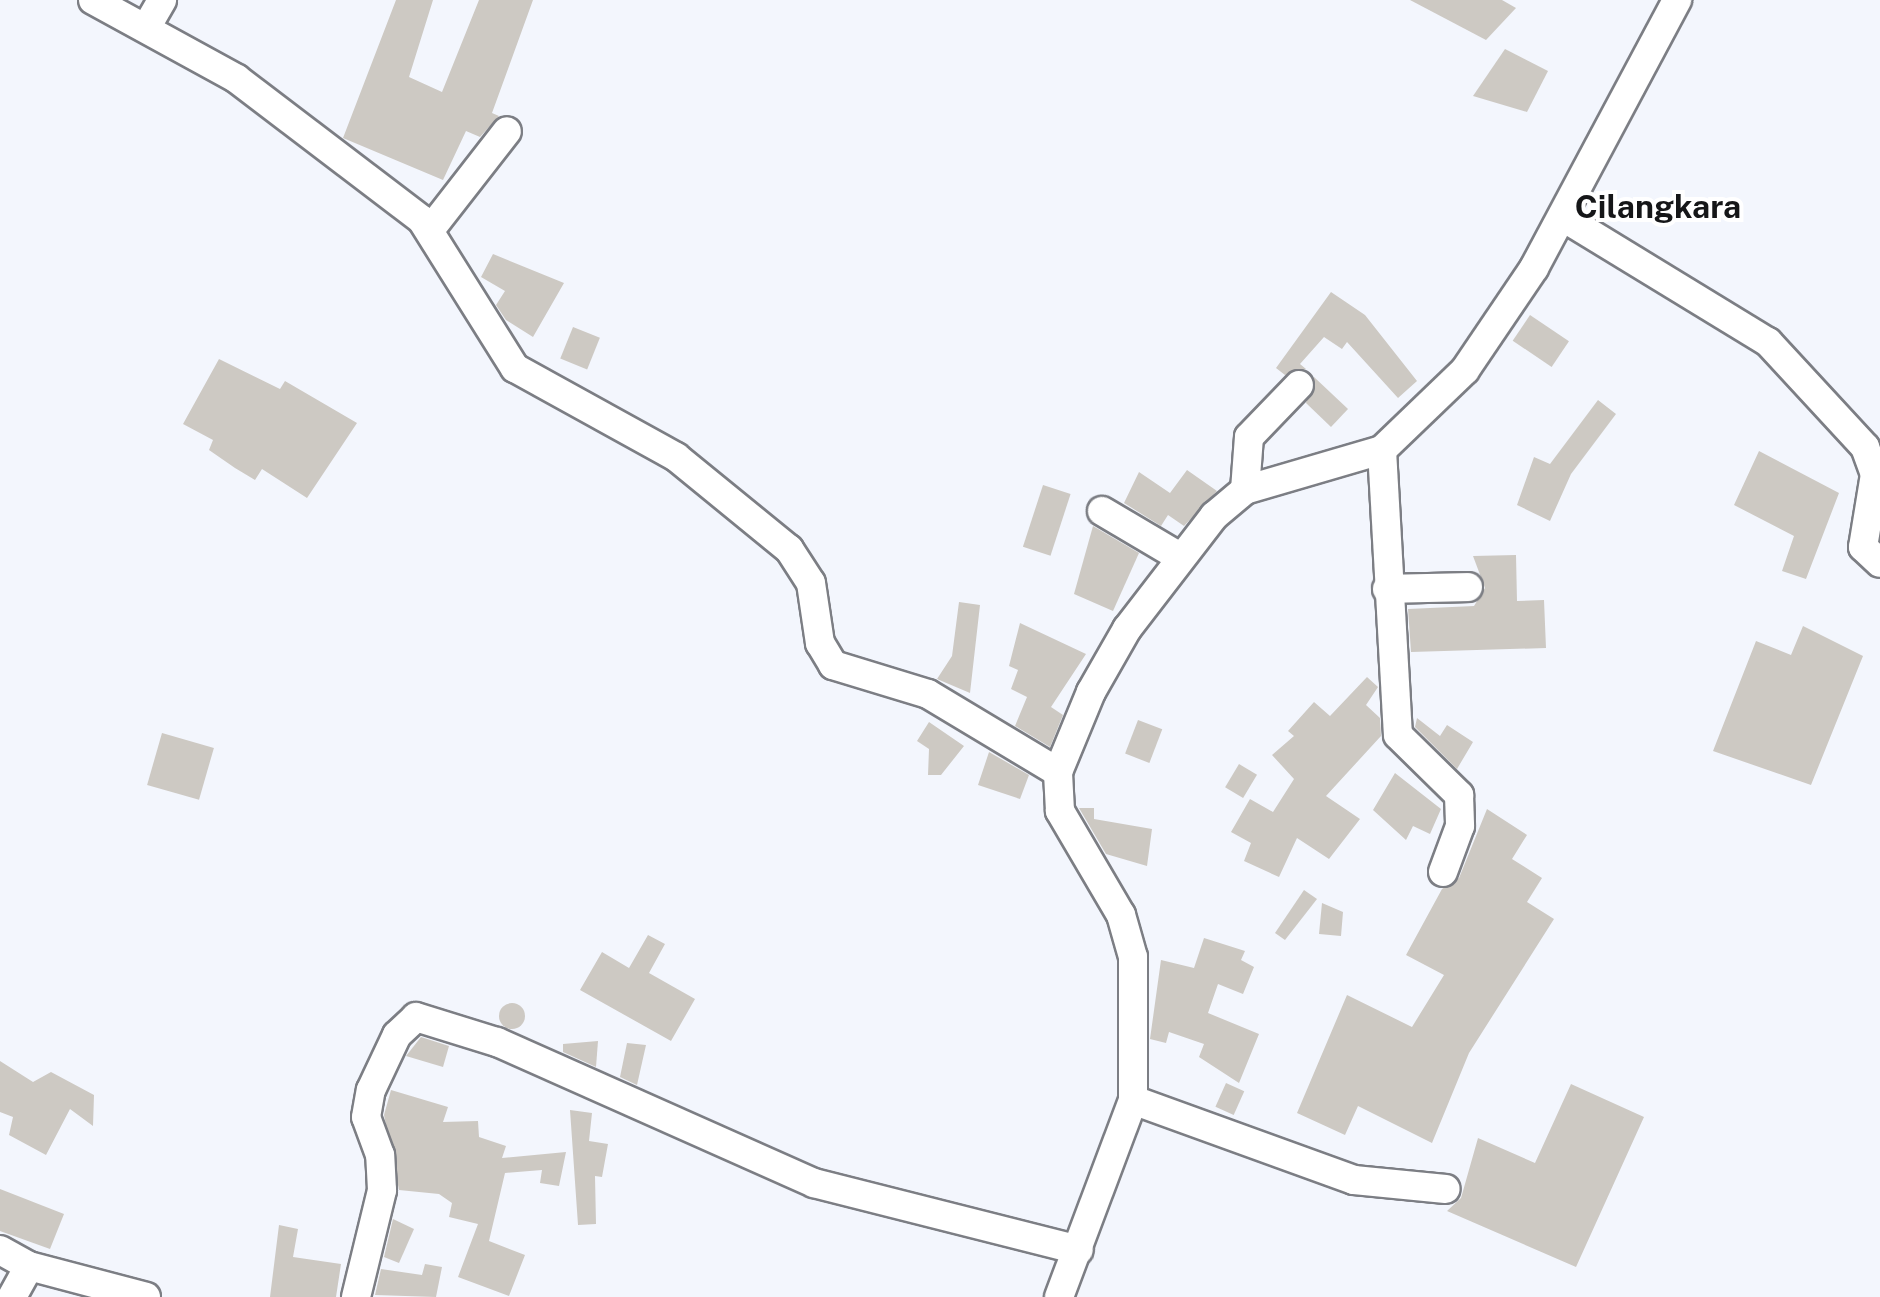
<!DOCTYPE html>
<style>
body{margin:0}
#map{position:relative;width:1880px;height:1297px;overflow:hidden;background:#f3f6fd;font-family:"Public Sans",sans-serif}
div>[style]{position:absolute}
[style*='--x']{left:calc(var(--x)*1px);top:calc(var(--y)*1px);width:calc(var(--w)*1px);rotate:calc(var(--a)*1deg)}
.building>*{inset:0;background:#cdc9c3;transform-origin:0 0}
.round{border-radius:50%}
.roads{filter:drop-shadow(2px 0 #7c7e84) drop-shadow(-2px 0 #7c7e84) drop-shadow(0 2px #7c7e84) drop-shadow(0 -2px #7c7e84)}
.minor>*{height:28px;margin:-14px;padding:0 14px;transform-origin:14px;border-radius:14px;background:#fff}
span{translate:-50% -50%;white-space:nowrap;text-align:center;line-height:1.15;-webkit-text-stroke:8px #fff;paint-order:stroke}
.quarter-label{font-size:32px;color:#151618;font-weight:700}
</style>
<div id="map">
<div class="building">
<div style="clip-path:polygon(396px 0,433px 0,409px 77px,442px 92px,479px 0,533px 0,492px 113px,499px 116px,480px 137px,466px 131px,443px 180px,343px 138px)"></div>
<div style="clip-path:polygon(1410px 0,1502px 0,1516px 8px,1486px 40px)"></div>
<div style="clip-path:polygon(1505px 49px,1548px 71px,1527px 112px,1473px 96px)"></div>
<div style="clip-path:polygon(493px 254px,564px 283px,533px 337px,506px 320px,496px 305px,505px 291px,481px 277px)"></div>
<div style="clip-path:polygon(1331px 292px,1365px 315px,1417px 381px,1398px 398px,1347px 342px,1342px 349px,1324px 337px,1300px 364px,1306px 369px,1285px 375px,1276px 368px)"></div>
<div style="left:1530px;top:315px;width:47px;height:31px;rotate:34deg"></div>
<div style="left:573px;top:327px;width:29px;height:34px;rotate:22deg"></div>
<div style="clip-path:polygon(219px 359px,280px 389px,285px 381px,357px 423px,307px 498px,262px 469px,255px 480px,235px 468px,209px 450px,213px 440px,183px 424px)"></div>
<div style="clip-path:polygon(1314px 377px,1348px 409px,1331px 427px,1306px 403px)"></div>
<div style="clip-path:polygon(1598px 400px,1616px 414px,1571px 474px,1550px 521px,1517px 505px,1534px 457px,1550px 464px)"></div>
<div style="clip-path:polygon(1759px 451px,1839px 493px,1806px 579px,1782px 571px,1794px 536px,1734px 505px)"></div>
<div style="clip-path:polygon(1187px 470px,1217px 491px,1184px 526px,1168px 515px,1161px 526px,1124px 503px,1139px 472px,1170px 493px)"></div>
<div style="left:1043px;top:485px;width:29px;height:65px;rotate:18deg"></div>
<div style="clip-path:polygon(1093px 526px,1139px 553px,1113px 611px,1074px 594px)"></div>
<div style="clip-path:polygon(1516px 555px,1517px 601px,1544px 600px,1546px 648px,1411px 652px,1408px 609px,1474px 606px,1485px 588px,1473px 556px)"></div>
<div style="clip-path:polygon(959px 602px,980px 605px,970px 693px,937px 679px,952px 656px)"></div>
<div style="clip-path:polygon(1020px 623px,1086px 654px,1051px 707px,1063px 715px,1050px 747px,1015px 726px,1027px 697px,1011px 689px,1018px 670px,1009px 666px)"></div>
<div style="clip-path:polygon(1803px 626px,1863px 656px,1811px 785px,1713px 751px,1756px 641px,1791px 655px)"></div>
<div style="clip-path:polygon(1367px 677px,1378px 687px,1366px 705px,1380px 718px,1381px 736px,1326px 796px,1360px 819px,1329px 859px,1297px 838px,1279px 877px,1244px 861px,1251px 843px,1231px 832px,1250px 799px,1273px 812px,1294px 779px,1272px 755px,1294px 736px,1288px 731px,1314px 702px,1330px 716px)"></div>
<div style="clip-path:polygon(1417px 718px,1440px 736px,1447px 725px,1473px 742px,1457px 769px,1415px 727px)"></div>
<div style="left:1138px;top:720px;width:26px;height:36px;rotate:21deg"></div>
<div style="clip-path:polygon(929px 722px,964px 746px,941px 775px,928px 775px,929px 749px,917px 741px)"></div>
<div style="left:162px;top:733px;width:54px;height:54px;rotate:16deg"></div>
<div style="clip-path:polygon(989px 752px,1029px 775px,1020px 799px,978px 785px)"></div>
<div style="left:1239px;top:764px;width:21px;height:27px;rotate:31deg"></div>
<div style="clip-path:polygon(1395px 773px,1441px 809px,1430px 834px,1413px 826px,1406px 840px,1373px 810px)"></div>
<div style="clip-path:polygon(1079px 808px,1094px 808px,1094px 819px,1152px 829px,1147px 866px,1106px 854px)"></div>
<div style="clip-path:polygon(1487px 809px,1527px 835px,1512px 859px,1542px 878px,1527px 902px,1554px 919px,1469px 1053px,1432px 1143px,1358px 1106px,1345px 1135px,1297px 1113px,1347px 995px,1412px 1027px,1444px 975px,1406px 955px,1442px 889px,1459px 878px)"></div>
<div style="clip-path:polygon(1304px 890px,1317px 899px,1285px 940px,1275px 933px)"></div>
<div style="clip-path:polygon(1322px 903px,1343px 912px,1341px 936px,1319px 934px)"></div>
<div style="clip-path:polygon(648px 935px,665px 944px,649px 973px,695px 999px,671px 1041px,580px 990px,602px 952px,629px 968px)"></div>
<div style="clip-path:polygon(1204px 938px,1245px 951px,1241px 960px,1254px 967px,1243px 994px,1218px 984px,1208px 1013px,1259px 1034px,1239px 1083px,1199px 1057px,1204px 1044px,1169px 1032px,1166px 1043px,1150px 1039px,1161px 960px,1194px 968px)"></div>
<div class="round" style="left:499px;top:1003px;width:26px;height:26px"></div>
<div style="clip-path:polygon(421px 1037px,449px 1046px,443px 1067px,406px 1056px)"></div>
<div style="clip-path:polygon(598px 1041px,596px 1067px,563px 1052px,563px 1044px)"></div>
<div style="clip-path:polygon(627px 1043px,646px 1045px,637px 1085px,620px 1077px)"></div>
<div style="clip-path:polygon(0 1061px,33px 1082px,51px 1072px,94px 1095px,93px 1126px,70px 1109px,46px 1155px,9px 1135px,13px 1117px,0 1112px)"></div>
<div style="left:1226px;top:1083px;width:20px;height:26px;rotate:24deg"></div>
<div style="clip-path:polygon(1571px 1084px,1644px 1117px,1576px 1267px,1447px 1211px,1461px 1198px,1478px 1138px,1535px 1163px)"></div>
<div style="clip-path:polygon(391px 1090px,448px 1107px,443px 1122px,478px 1121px,479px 1137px,506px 1146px,502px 1158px,566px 1152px,559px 1186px,540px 1183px,542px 1170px,505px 1173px,489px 1241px,525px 1255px,509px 1296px,458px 1277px,478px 1224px,449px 1217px,452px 1203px,439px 1194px,399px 1190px,384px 1115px)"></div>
<div style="clip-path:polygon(570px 1110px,592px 1113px,589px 1141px,608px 1144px,602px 1177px,595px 1176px,596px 1224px,578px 1225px)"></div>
<div style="clip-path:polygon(0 1189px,64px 1214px,50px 1249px,0 1231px)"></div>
<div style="clip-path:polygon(393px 1219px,414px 1229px,399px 1263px,384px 1257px)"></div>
<div style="clip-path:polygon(279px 1225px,298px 1229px,293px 1257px,341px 1264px,336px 1297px,270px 1297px)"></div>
<div style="clip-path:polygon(425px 1264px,442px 1267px,436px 1297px,375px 1295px,381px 1269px,422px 1275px)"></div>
</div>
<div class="roads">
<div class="minor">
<div style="--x:93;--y:0;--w:164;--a:28.7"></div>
<div style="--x:237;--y:79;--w:233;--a:37.3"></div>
<div style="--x:422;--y:220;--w:175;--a:57.9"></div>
<div style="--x:515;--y:368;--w:184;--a:28.9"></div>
<div style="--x:676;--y:457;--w:146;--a:39.2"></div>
<div style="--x:789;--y:549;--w:40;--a:57.1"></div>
<div style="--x:811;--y:583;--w:61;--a:81.5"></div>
<div style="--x:820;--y:643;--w:26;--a:59"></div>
<div style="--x:833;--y:665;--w:99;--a:17"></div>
<div style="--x:928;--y:694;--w:152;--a:31"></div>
<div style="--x:146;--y:28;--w:32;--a:-60"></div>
<div style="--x:1563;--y:217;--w:240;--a:31.4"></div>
<div style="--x:1768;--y:342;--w:143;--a:47.3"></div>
<div style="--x:1865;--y:447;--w:29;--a:70"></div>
<div style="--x:1875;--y:474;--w:74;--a:99.3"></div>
<div style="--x:1863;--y:547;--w:23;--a:43"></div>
<div style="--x:430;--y:230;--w:125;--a:-52.1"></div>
<div style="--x:1382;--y:450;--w:285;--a:86.8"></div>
<div style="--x:1398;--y:735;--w:86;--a:44.5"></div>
<div style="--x:1459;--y:795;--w:31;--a:88"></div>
<div style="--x:1460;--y:826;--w:49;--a:110.3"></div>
<div style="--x:1245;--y:490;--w:53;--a:-85.7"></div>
<div style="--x:1249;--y:437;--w:72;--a:-46.1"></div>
<div style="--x:1102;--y:511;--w:88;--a:30.6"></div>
<div style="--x:1387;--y:589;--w:81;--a:-1.4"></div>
<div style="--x:1133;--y:1100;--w:235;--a:19.9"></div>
<div style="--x:1354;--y:1180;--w:92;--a:5.6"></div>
<div style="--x:0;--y:1250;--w:33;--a:29"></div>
<div style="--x:12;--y:1297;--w:35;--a:-61"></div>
<div style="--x:29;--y:1266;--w:121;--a:14.8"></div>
<div style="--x:356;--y:1297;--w:110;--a:-76.3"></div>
<div style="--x:382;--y:1190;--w:35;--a:-93"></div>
<div style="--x:380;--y:1155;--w:40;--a:-110.2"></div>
<div style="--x:366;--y:1117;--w:27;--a:-80"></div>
<div style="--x:371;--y:1090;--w:61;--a:-64.7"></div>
<div style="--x:397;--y:1035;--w:26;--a:-43"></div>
<div style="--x:416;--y:1017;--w:85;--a:17.2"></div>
<div style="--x:497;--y:1042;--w:347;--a:24"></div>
<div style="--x:814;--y:1183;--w:273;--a:14.2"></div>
<div style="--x:1059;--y:1297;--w:210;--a:-69.4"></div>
<div style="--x:1133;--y:1100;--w:143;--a:-90"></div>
<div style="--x:1133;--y:957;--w:44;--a:-105.9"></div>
<div style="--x:1121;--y:915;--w:121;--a:-120.4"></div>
<div style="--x:1060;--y:811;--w:39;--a:-93"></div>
<div style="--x:1058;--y:772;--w:87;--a:-67.6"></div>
<div style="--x:1091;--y:692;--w:73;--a:-60.3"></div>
<div style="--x:1127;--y:629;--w:143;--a:-52.4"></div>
<div style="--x:1214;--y:516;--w:40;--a:-40"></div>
<div style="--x:1245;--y:490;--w:143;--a:-16.3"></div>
<div style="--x:1382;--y:450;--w:115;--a:-43.9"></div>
<div style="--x:1465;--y:370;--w:123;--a:-55.9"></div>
<div style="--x:1534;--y:268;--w:304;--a:-61.9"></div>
</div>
</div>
<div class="quarter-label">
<span style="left:1658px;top:207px">Cilangkara</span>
</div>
</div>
